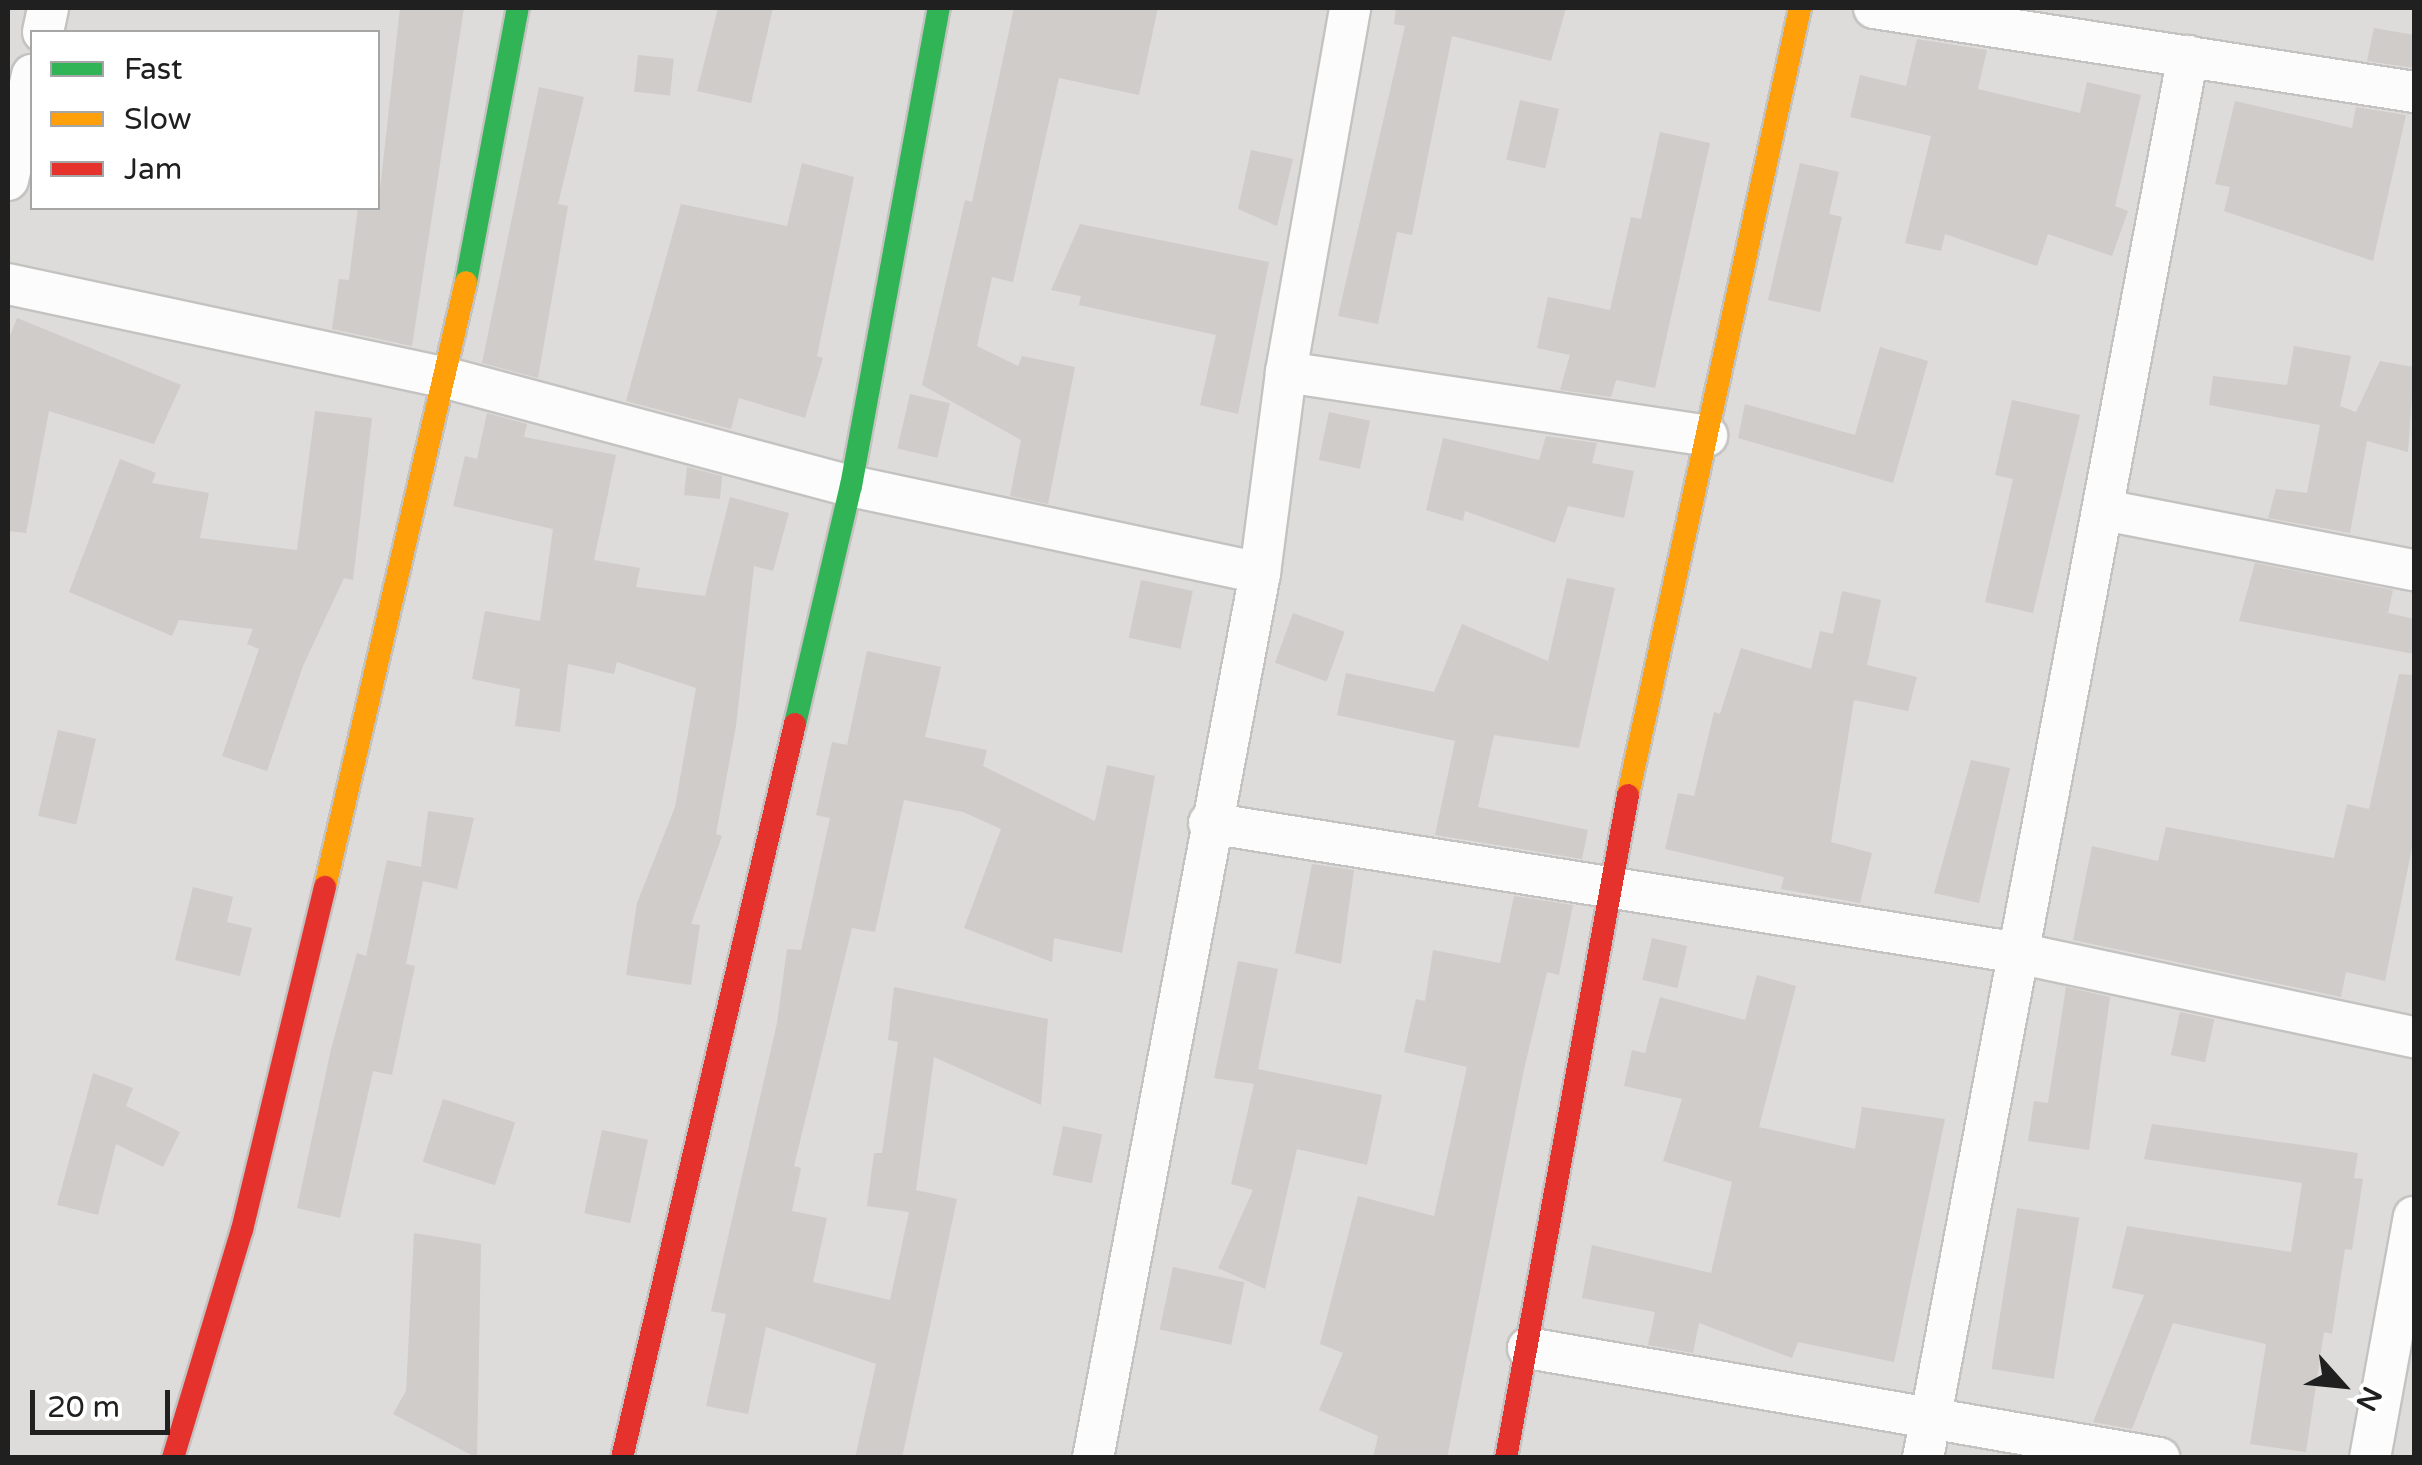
<!DOCTYPE html>
<style>
body{margin:0}
#map{position:relative;width:2422px;height:1465px;overflow:hidden;background:#eeece9;font-family:"Varela Round",sans-serif}
div>[style]{position:absolute}
[style*='--x']{left:calc(var(--x)*1px);top:calc(var(--y)*1px);width:calc(var(--w)*1px);rotate:calc(var(--a)*1deg)}
.residential>*{inset:0;background:#dddcda}
.building>*{inset:0;background:#cfccca;transform-origin:0 0}
.roads{filter:drop-shadow(2px 0 #c4c3c1) drop-shadow(-2px 0 #c4c3c1) drop-shadow(0 2px #c4c3c1) drop-shadow(0 -2px #c4c3c1)}
.street>*{height:40px;margin:-20px;padding:0 20px;transform-origin:20px;border-radius:20px;background:#fcfcfc}
.fast>*{height:22px;margin:-11px;padding:0 11px;transform-origin:11px;border-radius:11px;background:#30b455}
.slow>*{height:22px;margin:-11px;padding:0 11px;transform-origin:11px;border-radius:11px;background:#ff9f0a}
.jam>*{height:22px;margin:-11px;padding:0 11px;transform-origin:11px;border-radius:11px;background:#e5322d}
span{translate:-50% -50%;white-space:nowrap;text-align:center;line-height:1.15;-webkit-text-stroke:8px #fff;paint-order:stroke}
.frame{position:absolute;inset:0;border:10px solid #202020;pointer-events:none}
.legend{position:absolute;left:30px;top:30px;width:350px;height:180px;box-sizing:border-box;background:#fff;border:2px solid #a6a6a6;margin:0;padding:12px 18px;list-style:none;font-size:30px;color:#202020}
.legend li{display:flex;align-items:center;gap:20px;height:50px}
.legend b{width:50px;border:2px solid #a6a6a6}
.north{position:absolute;left:2292px;top:1335px;width:100px;height:100px;-webkit-text-stroke:8px #fff;paint-order:stroke;rotate:117deg;font-size:28px;font-weight:700;line-height:40px;text-align:center;color:#202020}
.north::after{content:'';display:block;margin:auto;width:35px;height:45px;background:#202020;clip-path:polygon(50% 0,100% 100%,50% 72%,0 100%)}
.scale{position:absolute;left:30px;top:1390px;width:140px;height:45px;box-sizing:border-box;border:5px solid #202020;border-top:0;padding-left:12px;font-size:30px;line-height:35px;white-space:nowrap;color:#202020;-webkit-text-stroke:8px #fff;paint-order:stroke}
</style>
<div id="map">
<div class="residential">
<div style="clip-path:polygon(evenodd,8px 8px,2414px 8px,2414px 1457px,8px 1457px,8px 8px,32px 32px,378px 32px,378px 208px,32px 208px,32px 32px)"></div>
</div>
<div class="building">
<div style="clip-path:polygon(400px 8px,464px 8px,412px 346px,332px 329px,339px 279px,349px 280px,358px 208px,378px 208px)"></div>
<div style="clip-path:polygon(718px 8px,773px 8px,751px 103px,697px 91px)"></div>
<div style="clip-path:polygon(1014px 8px,1158px 8px,1139px 95px,1059px 78px,1013px 282px,992px 277px,977px 346px,1018px 366px,1022px 356px,1075px 367px,1048px 504px,1010px 496px,1021px 440px,922px 385px,965px 200px,972px 202px)"></div>
<div style="clip-path:polygon(1396px 8px,1566px 8px,1551px 61px,1452px 36px,1412px 235px,1397px 232px,1378px 324px,1338px 316px,1405px 26px,1394px 24px)"></div>
<div style="clip-path:polygon(2374px 28px,2414px 35px,2414px 68px,2367px 61px)"></div>
<div style="clip-path:polygon(1917px 39px,1987px 50px,1978px 89px,2080px 113px,2087px 82px,2141px 95px,2115px 206px,2128px 211px,2112px 256px,2048px 234px,2037px 266px,1945px 234px,1941px 251px,1905px 243px,1931px 136px,1850px 117px,1860px 75px,1906px 86px)"></div>
<div style="left:638px;top:55px;width:36px;height:37px;rotate:6deg"></div>
<div style="clip-path:polygon(539px 87px,584px 97px,558px 204px,568px 206px,538px 378px,482px 363px)"></div>
<div style="left:1520px;top:100px;width:40px;height:61px;rotate:13deg"></div>
<div style="clip-path:polygon(2235px 101px,2352px 128px,2356px 107px,2406px 115px,2373px 261px,2224px 211px,2230px 187px,2215px 184px)"></div>
<div style="clip-path:polygon(1660px 132px,1710px 143px,1655px 388px,1616px 380px,1611px 397px,1560px 390px,1570px 355px,1537px 348px,1548px 297px,1610px 310px,1631px 217px,1641px 219px)"></div>
<div style="clip-path:polygon(1251px 150px,1293px 159px,1277px 226px,1238px 209px)"></div>
<div style="clip-path:polygon(802px 163px,854px 177px,817px 356px,823px 358px,805px 418px,739px 398px,731px 429px,626px 401px,681px 204px,787px 226px)"></div>
<div style="clip-path:polygon(1800px 163px,1839px 172px,1829px 214px,1842px 217px,1820px 312px,1768px 300px)"></div>
<div style="clip-path:polygon(1080px 224px,1269px 262px,1238px 414px,1200px 405px,1216px 335px,1079px 305px,1081px 296px,1051px 290px)"></div>
<div style="clip-path:polygon(17px 318px,181px 385px,154px 444px,49px 411px,26px 533px,8px 531px,8px 341px)"></div>
<div style="clip-path:polygon(2294px 346px,2351px 356px,2340px 406px,2356px 412px,2380px 361px,2414px 367px,2408px 452px,2367px 441px,2350px 533px,2268px 518px,2276px 489px,2307px 493px,2320px 425px,2209px 405px,2213px 376px,2287px 385px)"></div>
<div style="clip-path:polygon(1880px 347px,1928px 361px,1893px 483px,1738px 438px,1745px 404px,1855px 435px)"></div>
<div style="left:910px;top:394px;width:41px;height:56px;rotate:13deg"></div>
<div style="clip-path:polygon(2012px 400px,2080px 415px,2033px 613px,1985px 602px,2013px 479px,1995px 475px)"></div>
<div style="clip-path:polygon(315px 411px,372px 418px,353px 580px,344px 578px,303px 666px,267px 771px,222px 756px,259px 649px,247px 644px,253px 629px,179px 620px,172px 636px,69px 592px,120px 459px,156px 473px,152px 483px,209px 493px,200px 538px,297px 550px)"></div>
<div style="left:1329px;top:412px;width:42px;height:49px;rotate:12deg"></div>
<div style="clip-path:polygon(487px 413px,527px 424px,524px 437px,616px 455px,594px 560px,640px 568px,636px 587px,705px 596px,730px 497px,789px 513px,773px 571px,754px 566px,736px 726px,716px 834px,722px 836px,691px 924px,700px 925px,691px 985px,626px 975px,637px 903px,675px 807px,696px 688px,617px 662px,614px 674px,568px 664px,560px 732px,515px 726px,520px 689px,472px 679px,485px 611px,540px 621px,553px 529px,453px 506px,465px 456px,477px 459px)"></div>
<div style="clip-path:polygon(1546px 436px,1597px 443px,1592px 463px,1634px 471px,1624px 518px,1568px 506px,1555px 543px,1465px 511px,1463px 521px,1426px 510px,1443px 438px,1539px 460px)"></div>
<div style="clip-path:polygon(687px 467px,722px 476px,720px 499px,684px 495px)"></div>
<div style="clip-path:polygon(2255px 563px,2393px 590px,2388px 613px,2414px 619px,2414px 654px,2239px 621px)"></div>
<div style="clip-path:polygon(1567px 578px,1615px 588px,1579px 748px,1494px 735px,1478px 807px,1588px 830px,1582px 859px,1435px 835px,1455px 741px,1337px 715px,1346px 673px,1434px 692px,1462px 624px,1548px 661px)"></div>
<div style="left:1141px;top:580px;width:53px;height:59px;rotate:12deg"></div>
<div style="clip-path:polygon(1842px 591px,1881px 600px,1867px 665px,1917px 677px,1908px 711px,1854px 700px,1831px 842px,1872px 853px,1860px 903px,1781px 889px,1784px 877px,1665px 849px,1678px 793px,1694px 796px,1714px 712px,1720px 714px,1741px 648px,1811px 669px,1820px 631px,1833px 634px)"></div>
<div style="left:1293px;top:613px;width:55px;height:53px;rotate:20deg"></div>
<div style="clip-path:polygon(867px 651px,941px 667px,925px 737px,987px 750px,983px 766px,1095px 821px,1107px 765px,1155px 776px,1122px 953px,1054px 938px,1052px 962px,964px 928px,1001px 829px,963px 812px,904px 800px,875px 932px,852px 928px,794px 1166px,801px 1168px,792px 1211px,827px 1218px,813px 1282px,890px 1300px,909px 1212px,867px 1206px,874px 1153px,882px 1153px,898px 1042px,888px 1040px,894px 987px,1048px 1019px,1041px 1105px,934px 1057px,916px 1190px,957px 1199px,902px 1458px,855px 1458px,876px 1364px,766px 1327px,748px 1414px,706px 1406px,726px 1314px,711px 1311px,777px 1023px,787px 949px,801px 950px,830px 818px,816px 815px,832px 742px,847px 745px)"></div>
<div style="clip-path:polygon(2399px 674px,2414px 675px,2414px 838px,2385px 981px,2346px 972px,2341px 997px,2073px 940px,2092px 846px,2158px 861px,2166px 827px,2334px 858px,2347px 804px,2369px 809px)"></div>
<div style="left:58px;top:730px;width:39px;height:88px;rotate:13deg"></div>
<div style="clip-path:polygon(1971px 760px,2010px 768px,1979px 903px,1934px 893px)"></div>
<div style="clip-path:polygon(428px 811px,474px 818px,457px 889px,423px 881px,406px 964px,415px 966px,392px 1075px,373px 1071px,340px 1218px,297px 1208px,331px 1049px,357px 953px,366px 956px,387px 860px,421px 867px)"></div>
<div style="clip-path:polygon(1312px 864px,1354px 870px,1341px 964px,1295px 953px)"></div>
<div style="clip-path:polygon(193px 887px,233px 897px,227px 922px,252px 928px,240px 976px,175px 960px)"></div>
<div style="clip-path:polygon(1514px 896px,1573px 905px,1559px 975px,1547px 972px,1523px 1074px,1447px 1458px,1373px 1458px,1378px 1436px,1319px 1410px,1343px 1353px,1320px 1344px,1358px 1196px,1434px 1216px,1467px 1067px,1404px 1052px,1416px 999px,1425px 1001px,1433px 950px,1500px 963px)"></div>
<div style="left:1652px;top:938px;width:36px;height:43px;rotate:13deg"></div>
<div style="clip-path:polygon(1238px 961px,1278px 969px,1258px 1069px,1382px 1095px,1367px 1165px,1297px 1149px,1265px 1289px,1218px 1268px,1253px 1190px,1231px 1184px,1254px 1084px,1214px 1078px)"></div>
<div style="clip-path:polygon(1757px 975px,1796px 986px,1759px 1127px,1855px 1149px,1862px 1107px,1945px 1119px,1894px 1362px,1798px 1342px,1792px 1358px,1699px 1323px,1693px 1353px,1648px 1345px,1655px 1312px,1582px 1298px,1592px 1245px,1711px 1273px,1732px 1182px,1663px 1161px,1682px 1099px,1624px 1086px,1632px 1050px,1645px 1053px,1660px 997px,1745px 1020px)"></div>
<div style="clip-path:polygon(2066px 987px,2110px 997px,2089px 1150px,2028px 1141px,2034px 1101px,2048px 1103px)"></div>
<div style="left:2180px;top:1012px;width:35px;height:44px;rotate:12deg"></div>
<div style="clip-path:polygon(93px 1073px,133px 1088px,126px 1106px,180px 1132px,163px 1167px,116px 1144px,98px 1215px,57px 1205px)"></div>
<div style="left:443px;top:1099px;width:76px;height:66px;rotate:18deg"></div>
<div style="clip-path:polygon(2152px 1124px,2358px 1153px,2354px 1178px,2363px 1179px,2352px 1250px,2345px 1249px,2332px 1334px,2324px 1332px,2306px 1452px,2250px 1444px,2266px 1344px,2173px 1323px,2132px 1429px,2093px 1422px,2144px 1295px,2112px 1288px,2127px 1226px,2291px 1252px,2302px 1183px,2144px 1159px)"></div>
<div style="left:1063px;top:1126px;width:40px;height:50px;rotate:12deg"></div>
<div style="left:602px;top:1130px;width:47px;height:85px;rotate:12deg"></div>
<div style="left:2017px;top:1208px;width:63px;height:163px;rotate:9deg"></div>
<div style="clip-path:polygon(414px 1233px,481px 1244px,477px 1458px,393px 1414px,406px 1391px)"></div>
<div style="left:1173px;top:1267px;width:73px;height:64px;rotate:12deg"></div>
</div>
<div class="roads">
<div class="street">
<div style="--x:1874;--y:8;--w:546;--a:8.84"></div>
<div style="--x:43;--y:32;--w:25;--a:-78"></div>
<div style="--x:8;--y:180;--w:108;--a:-77.1"></div>
<div style="--x:8;--y:284;--w:449;--a:12.1"></div>
<div style="--x:447;--y:378;--w:418;--a:15"></div>
<div style="--x:851;--y:486;--w:418;--a:12"></div>
<div style="--x:1286;--y:372;--w:426;--a:8.6"></div>
<div style="--x:2104;--y:510;--w:316;--a:11"></div>
<div style="--x:1209;--y:823;--w:814;--a:9.12"></div>
<div style="--x:2013;--y:952;--w:410;--a:12"></div>
<div style="--x:1528;--y:1348;--w:641;--a:9.89"></div>
<div style="--x:1093;--y:1458;--w:901;--a:-79.31"></div>
<div style="--x:1260;--y:573;--w:203;--a:-82.6"></div>
<div style="--x:1286;--y:372;--w:370;--a:-80"></div>
<div style="--x:1923;--y:1458;--w:1427;--a:-79.3"></div>
<div style="--x:2370;--y:1458;--w:245;--a:-79.7"></div>
</div>
<div class="fast">
<div style="--x:466;--y:282;--w:279;--a:-79.3"></div>
<div style="--x:795;--y:724;--w:244;--a:-76.8"></div>
<div style="--x:851;--y:486;--w:486;--a:-79.6"></div>
</div>
<div class="slow">
<div style="--x:1628;--y:795;--w:806;--a:-77.67"></div>
<div style="--x:325;--y:887;--w:621;--a:-76.88"></div>
</div>
<div class="jam">
<div style="--x:173;--y:1458;--w:238;--a:-73.2"></div>
<div style="--x:242;--y:1230;--w:353;--a:-76.4"></div>
<div style="--x:622;--y:1458;--w:754;--a:-76.74"></div>
<div style="--x:1506;--y:1458;--w:674;--a:-79.57"></div>
</div>
</div>
<div class="frame"></div>
<ul class="legend">
<li><b style="height:12px;background:#30b455"></b>Fast</li>
<li><b style="height:12px;background:#ff9f0a"></b>Slow</li>
<li><b style="height:12px;background:#e5322d"></b>Jam</li>
</ul>
<div class="north">N</div>
<div class="scale">20 m</div>
</div>
